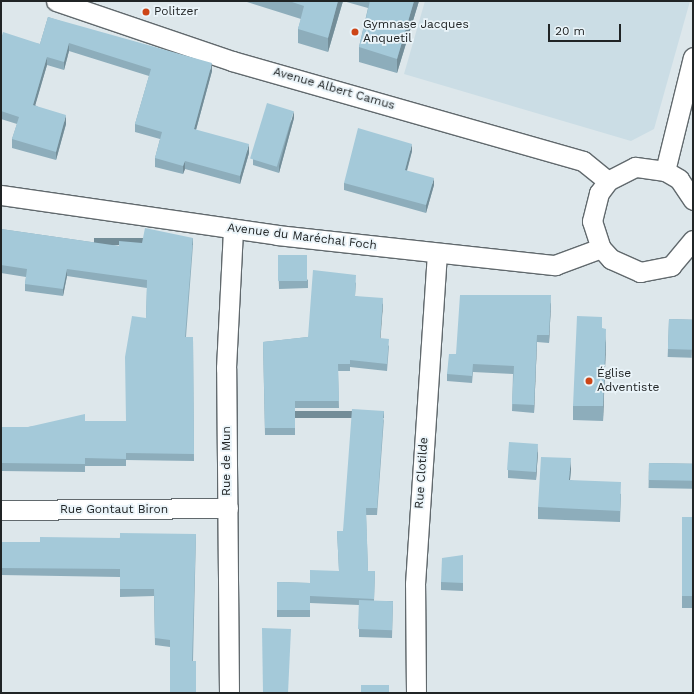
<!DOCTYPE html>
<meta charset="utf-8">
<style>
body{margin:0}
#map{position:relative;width:694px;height:694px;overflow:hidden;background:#dde7eb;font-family:"Work Sans",sans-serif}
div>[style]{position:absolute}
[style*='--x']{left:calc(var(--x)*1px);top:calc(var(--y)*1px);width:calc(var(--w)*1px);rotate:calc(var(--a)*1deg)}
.built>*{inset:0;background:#cbdde5}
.roads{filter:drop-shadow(1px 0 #61696d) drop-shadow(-1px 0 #61696d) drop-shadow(0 1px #61696d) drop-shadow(0 -1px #61696d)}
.minor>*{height:19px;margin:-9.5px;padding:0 9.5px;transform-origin:9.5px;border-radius:9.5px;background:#fff}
.wall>*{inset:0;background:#8dadbb;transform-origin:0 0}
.shaded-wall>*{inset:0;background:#738d98;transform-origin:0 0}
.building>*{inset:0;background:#a4c9d9;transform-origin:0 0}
.dots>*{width:11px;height:11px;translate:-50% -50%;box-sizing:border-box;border:2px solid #eaf4f9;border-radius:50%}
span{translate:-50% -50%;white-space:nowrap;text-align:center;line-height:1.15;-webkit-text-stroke:3.5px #eaf4f9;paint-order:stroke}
.poi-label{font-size:12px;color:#202425}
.left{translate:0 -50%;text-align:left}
.street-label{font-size:12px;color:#202425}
.frame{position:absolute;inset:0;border:2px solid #202425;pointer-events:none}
.scale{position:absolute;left:548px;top:24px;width:73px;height:18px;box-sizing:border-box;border:2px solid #202425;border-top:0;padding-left:5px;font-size:12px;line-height:14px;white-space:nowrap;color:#202425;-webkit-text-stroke:3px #eaf4f9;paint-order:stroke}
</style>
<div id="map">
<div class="built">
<div style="clip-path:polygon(425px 1px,690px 1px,654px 129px,631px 141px,404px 74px)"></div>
</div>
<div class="roads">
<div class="minor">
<div style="--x:56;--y:1;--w:186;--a:18.8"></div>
<div style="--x:232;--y:61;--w:365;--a:15.9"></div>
<div style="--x:583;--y:161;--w:32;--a:39"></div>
<div style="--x:665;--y:171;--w:117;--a:-76.2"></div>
<div style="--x:1;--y:195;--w:279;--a:8.2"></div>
<div style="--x:277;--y:235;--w:280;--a:6.2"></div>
<div style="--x:555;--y:265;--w:49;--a:-20.3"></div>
<div style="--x:693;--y:200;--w:25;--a:-124"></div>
<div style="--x:679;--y:179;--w:16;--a:-150"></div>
<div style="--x:665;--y:171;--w:30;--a:-172"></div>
<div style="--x:635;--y:167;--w:30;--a:153"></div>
<div style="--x:608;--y:181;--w:15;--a:127"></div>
<div style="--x:599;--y:193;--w:29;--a:104"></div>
<div style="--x:592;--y:221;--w:28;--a:72"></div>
<div style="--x:601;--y:248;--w:15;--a:48"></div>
<div style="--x:611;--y:259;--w:32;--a:24"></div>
<div style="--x:640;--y:272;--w:32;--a:-11"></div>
<div style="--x:671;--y:266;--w:34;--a:-50"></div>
<div style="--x:1;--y:510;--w:227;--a:-0.5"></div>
<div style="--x:229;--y:693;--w:325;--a:-90.5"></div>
<div style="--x:226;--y:368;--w:139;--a:-87.1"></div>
<div style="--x:416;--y:693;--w:109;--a:-90.5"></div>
<div style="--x:415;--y:584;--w:331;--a:-86.2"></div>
</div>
</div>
<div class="wall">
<div style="clip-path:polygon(247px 1px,343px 1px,328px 52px,298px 43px,298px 29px,301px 19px,247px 2px)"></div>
<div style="clip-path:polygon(343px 1px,419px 1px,397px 73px,359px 62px,359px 47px,368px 8px)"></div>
<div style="clip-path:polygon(48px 17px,212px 71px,196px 130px,249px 153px,240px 184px,185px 169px,183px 174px,155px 167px,155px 158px,160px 139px,135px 132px,135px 124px,149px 76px,69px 51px,64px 70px,47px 65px,35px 105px,66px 124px,56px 160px,12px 148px,12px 139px,17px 124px,1px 119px,1px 39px,40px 44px)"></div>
<div style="clip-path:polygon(294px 118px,279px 173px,253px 165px,253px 159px)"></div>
<div style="clip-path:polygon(412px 151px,407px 171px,434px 185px,426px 213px,344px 190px,344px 183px)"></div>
<div style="clip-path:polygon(1px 229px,119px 246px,142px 243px,193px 245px,186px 337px,193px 337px,194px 461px,126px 460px,126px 466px,85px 466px,85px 472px,1px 471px,1px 427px,28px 427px,85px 421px,126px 421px,146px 318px,147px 288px,67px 276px,63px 296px,25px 291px,25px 284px,26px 277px,1px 273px)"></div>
<div style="clip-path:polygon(278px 255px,308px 280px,308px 288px,279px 289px)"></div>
<div style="clip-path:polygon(356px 282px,355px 296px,383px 304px,380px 338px,389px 346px,387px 371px,350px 367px,350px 371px,338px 371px,339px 408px,295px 408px,295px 435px,265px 435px,263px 342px,308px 337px)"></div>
<div style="clip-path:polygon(551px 303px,549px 343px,537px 342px,534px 413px,512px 411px,513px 374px,473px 372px,472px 383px,447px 381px,447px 374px,456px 354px)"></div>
<div style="left:669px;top:319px;width:24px;height:38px;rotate:2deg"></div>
<div style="clip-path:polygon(602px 328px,606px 343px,603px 421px,573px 420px,573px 406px)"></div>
<div style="clip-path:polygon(384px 418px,377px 515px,366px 515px,368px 571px,375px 571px,374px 601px,393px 601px,392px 638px,359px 637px,359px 605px,310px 603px,310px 590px,310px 617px,277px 617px,277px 582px,310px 583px,339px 571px,337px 531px,343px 531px)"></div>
<div style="clip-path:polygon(538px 452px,536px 480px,508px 478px,508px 470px)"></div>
<div style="left:649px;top:463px;width:44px;height:25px;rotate:1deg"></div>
<div style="clip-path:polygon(571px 469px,570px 480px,621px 494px,620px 522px,538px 519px,538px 507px)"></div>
<div style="left:682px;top:517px;width:11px;height:91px"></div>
<div style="clip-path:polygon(196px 534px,193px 661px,196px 693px,170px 647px,155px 645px,154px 596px,120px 597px,120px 577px,1px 575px,2px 542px,40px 542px)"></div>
<div style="clip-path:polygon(463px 555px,463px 591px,441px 590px,441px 582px)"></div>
</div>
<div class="shaded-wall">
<div style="clip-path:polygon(338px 1px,343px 1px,328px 52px,328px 38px)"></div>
<div style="clip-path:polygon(414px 1px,419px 1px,397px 73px,397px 59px)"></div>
<div style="clip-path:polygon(69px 43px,69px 51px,64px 70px,64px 62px)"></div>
<div style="clip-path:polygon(47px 57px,47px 65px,33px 113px,33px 105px)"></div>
<div style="clip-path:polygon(212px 63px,212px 71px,194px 137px,194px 129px)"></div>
<div style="clip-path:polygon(294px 111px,294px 118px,279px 173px,279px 166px)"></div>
<div style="clip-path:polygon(66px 115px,66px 124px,56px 160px,56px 152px)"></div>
<div style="clip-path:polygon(249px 144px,249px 153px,240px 184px,240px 176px)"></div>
<div style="clip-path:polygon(412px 144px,412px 151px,405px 177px,405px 170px)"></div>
<div style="clip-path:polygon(185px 161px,185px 169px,183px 174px,183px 166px)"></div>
<div style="clip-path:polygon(434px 178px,434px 185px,426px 213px,426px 205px)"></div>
<div style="left:193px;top:238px;width:7px;height:99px;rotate:90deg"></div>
<div style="clip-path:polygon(67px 269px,67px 276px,63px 296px,63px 289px)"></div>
<div style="clip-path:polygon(551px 295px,551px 303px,549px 343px,549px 335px)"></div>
<div style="clip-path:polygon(383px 298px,383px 304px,380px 345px,380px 338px)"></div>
<div style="clip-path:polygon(606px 329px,606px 343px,603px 421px,603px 406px)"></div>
<div style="clip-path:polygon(537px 335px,537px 342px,534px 413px,534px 405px)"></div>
<div style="left:384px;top:411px;width:7px;height:97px;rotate:90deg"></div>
<div style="clip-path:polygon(538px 444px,538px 452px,536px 480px,536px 472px)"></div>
<div style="clip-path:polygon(571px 458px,571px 469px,569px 491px,569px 480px)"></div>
</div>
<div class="building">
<div style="clip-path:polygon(289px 1px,338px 1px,328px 38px,298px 29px,304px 6px)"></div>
<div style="clip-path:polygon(370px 1px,414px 1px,397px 59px,359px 47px)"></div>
<div style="clip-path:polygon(48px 17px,212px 63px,194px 129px,249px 144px,240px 176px,185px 161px,183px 166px,155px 158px,162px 132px,135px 124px,151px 69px,69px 43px,64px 62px,47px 57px,33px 105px,66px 115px,56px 152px,12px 139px,19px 117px,1px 111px,1px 39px,3px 32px,40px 44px)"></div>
<div style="left:267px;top:103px;width:28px;height:58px;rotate:17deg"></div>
<div style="clip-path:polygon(358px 128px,412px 144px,405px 170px,434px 178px,426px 205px,344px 183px)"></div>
<div style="clip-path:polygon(145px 228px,193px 238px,185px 337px,193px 337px,194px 454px,126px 453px,126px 459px,85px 458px,85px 464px,1px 463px,1px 427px,28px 427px,85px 414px,85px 421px,126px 421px,125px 357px,132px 316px,146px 318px,147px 280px,67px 269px,63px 289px,25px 284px,27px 269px,1px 265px,1px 229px,119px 246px,119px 241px,142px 243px)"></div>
<div style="left:278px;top:255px;width:29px;height:26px"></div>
<div style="clip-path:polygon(313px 270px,356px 275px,355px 296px,383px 298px,380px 338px,389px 339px,387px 364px,350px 360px,350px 364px,338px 364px,339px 401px,295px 401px,295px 428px,265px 428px,263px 342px,308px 337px)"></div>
<div style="clip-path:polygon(460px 295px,551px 295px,549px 335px,537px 335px,534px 405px,512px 404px,514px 366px,473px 364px,472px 376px,447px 374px,449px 354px,456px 354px)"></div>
<div style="clip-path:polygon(577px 316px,602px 317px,602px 328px,606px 329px,603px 406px,573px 406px)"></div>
<div style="left:669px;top:319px;width:24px;height:30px;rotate:2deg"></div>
<div style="clip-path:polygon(352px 409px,384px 411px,377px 508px,366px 508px,368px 571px,375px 571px,374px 599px,310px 596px,310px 583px,310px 610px,277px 610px,277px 582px,310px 583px,310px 570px,339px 571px,337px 531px,343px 531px)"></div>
<div style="left:509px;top:442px;width:29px;height:28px;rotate:4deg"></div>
<div style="clip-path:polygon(541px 457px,571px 458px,569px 480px,621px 482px,620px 511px,538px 507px)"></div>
<div style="left:649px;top:463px;width:44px;height:17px;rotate:1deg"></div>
<div style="left:682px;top:517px;width:11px;height:79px"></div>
<div style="clip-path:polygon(120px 533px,196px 534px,192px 661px,196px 661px,196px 693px,170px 693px,170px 640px,155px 638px,154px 589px,120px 589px,120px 569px,1px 568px,2px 542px,40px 542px,40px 537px,120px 538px)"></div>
<div style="clip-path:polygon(463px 555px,463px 583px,441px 582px,442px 558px)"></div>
<div style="left:359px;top:600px;width:34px;height:29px;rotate:2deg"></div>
<div style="clip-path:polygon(262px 628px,291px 629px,288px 693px,263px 693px)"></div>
<div style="left:361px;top:685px;width:28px;height:8px"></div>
</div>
<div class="dots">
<div style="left:146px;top:12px;background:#cd4517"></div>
<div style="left:355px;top:32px;background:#cd4517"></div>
<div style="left:589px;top:381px;background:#cd4517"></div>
</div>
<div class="poi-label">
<span class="left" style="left:154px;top:12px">Politzer</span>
<span class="left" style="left:363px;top:32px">Gymnase Jacques<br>Anquetil</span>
<span class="left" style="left:597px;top:381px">Église<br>Adventiste</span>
</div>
<div class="street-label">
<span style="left:334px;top:89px;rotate:16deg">Avenue Albert Camus</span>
<span style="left:302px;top:237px;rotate:7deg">Avenue du Maréchal Foch</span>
<span style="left:227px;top:461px;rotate:-90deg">Rue de Mun</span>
<span style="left:422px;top:473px;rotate:-86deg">Rue Clotilde</span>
<span style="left:114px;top:510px">Rue Gontaut Biron</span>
</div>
<div class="frame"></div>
<div class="scale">20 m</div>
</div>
